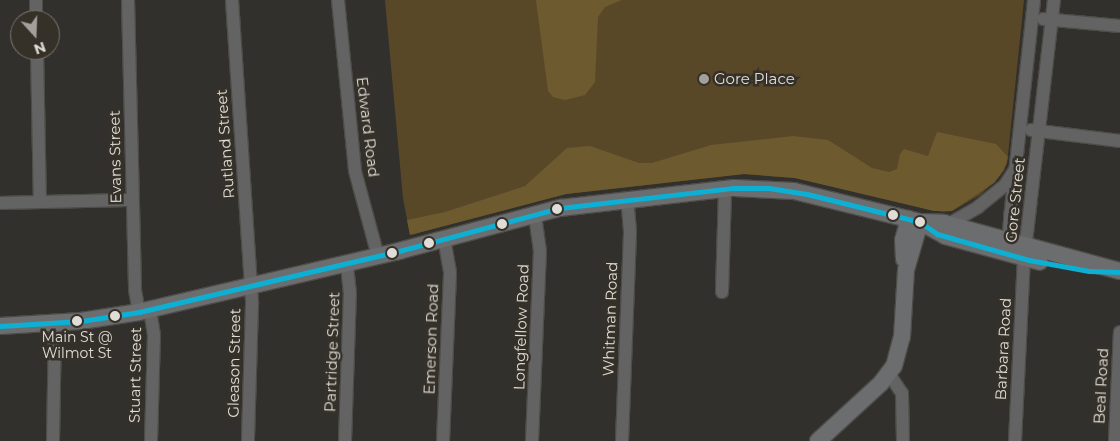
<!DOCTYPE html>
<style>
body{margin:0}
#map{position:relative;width:1120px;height:441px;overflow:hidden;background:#32302c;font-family:Montserrat,sans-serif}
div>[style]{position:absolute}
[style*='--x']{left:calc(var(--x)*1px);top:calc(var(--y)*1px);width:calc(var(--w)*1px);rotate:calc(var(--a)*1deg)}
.green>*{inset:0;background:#594828}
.forest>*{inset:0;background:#6e5a2f}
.roads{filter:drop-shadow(1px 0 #4d4c48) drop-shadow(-1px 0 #4d4c48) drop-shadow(0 1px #4d4c48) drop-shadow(0 -1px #4d4c48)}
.minor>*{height:12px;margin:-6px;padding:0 6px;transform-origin:6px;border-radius:6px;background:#636363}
.major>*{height:16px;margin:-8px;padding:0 8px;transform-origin:8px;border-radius:8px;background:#6c6d6e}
.bus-1>*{height:5px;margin:-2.5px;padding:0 2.5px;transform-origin:2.5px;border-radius:2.5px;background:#0dafd3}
.dots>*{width:14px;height:14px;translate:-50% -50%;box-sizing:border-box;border:2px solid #353129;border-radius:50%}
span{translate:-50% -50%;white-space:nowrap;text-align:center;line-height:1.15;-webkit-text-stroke:5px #353129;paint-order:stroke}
.bus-label{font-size:14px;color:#e0ddd8}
.poi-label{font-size:15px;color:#e0ddd8}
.left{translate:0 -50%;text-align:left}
.street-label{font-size:15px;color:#e0ddd8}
.north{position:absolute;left:10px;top:10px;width:50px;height:50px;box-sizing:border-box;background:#353129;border:1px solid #79766f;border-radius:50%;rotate:160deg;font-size:14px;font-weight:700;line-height:20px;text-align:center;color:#e0ddd8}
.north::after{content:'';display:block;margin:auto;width:18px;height:22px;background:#a3a09c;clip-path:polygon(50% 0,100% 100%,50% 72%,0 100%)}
</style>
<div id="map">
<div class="green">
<div style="clip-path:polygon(385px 0,1024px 0,1007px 164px,999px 177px,980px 195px,952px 211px,943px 212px,795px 178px,744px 174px,566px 194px,410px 235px,403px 198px)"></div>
</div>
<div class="forest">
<div style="clip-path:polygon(536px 0,622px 0,605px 7px,598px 17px,595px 82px,585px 95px,565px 100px,553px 97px,548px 91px)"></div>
<div style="clip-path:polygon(937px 132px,996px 144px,1008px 157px,1004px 170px,994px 183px,952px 211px,934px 211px,795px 178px,744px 174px,566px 194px,410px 235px,407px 220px,445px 212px,525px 186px,567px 148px,590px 146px,639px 163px,652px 163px,711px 145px,793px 136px,828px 140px,872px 168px,889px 172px,897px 169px,900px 154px,904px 149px,928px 156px)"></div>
</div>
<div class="roads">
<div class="minor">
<div style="--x:36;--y:0;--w:20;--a:90"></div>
<div style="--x:128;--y:0;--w:290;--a:88.6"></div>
<div style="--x:135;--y:290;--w:22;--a:80"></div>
<div style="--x:232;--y:0;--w:305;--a:86.2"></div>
<div style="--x:252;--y:304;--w:137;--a:91.7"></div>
<div style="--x:338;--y:0;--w:172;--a:84.3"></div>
<div style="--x:355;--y:171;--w:88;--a:74.9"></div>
<div style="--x:1043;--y:19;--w:77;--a:5.2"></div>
<div style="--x:37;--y:50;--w:152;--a:88.9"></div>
<div style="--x:1031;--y:130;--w:90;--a:7"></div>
<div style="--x:0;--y:203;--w:132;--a:-1.3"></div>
<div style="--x:949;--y:224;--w:34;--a:-30"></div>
<div style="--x:978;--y:207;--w:35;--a:-39"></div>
<div style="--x:1005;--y:185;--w:17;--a:-57"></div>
<div style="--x:1014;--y:248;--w:15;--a:-110"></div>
<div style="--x:1009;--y:234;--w:16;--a:-86"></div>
<div style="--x:1010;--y:218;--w:219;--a:-83.7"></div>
<div style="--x:722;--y:292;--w:103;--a:-88.3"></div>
<div style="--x:150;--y:310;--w:24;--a:81"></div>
<div style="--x:154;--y:334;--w:107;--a:91.6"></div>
<div style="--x:889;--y:374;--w:23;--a:56"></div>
<div style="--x:902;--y:393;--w:48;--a:88.8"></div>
<div style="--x:53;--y:441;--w:117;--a:-89"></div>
<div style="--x:345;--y:441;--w:147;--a:-88.1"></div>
<div style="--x:350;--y:294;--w:31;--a:-96"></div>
<div style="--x:443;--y:441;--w:169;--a:-87.6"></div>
<div style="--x:450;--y:272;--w:34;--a:-100"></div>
<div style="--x:532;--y:441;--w:190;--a:-87.6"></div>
<div style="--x:540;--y:251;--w:37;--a:-98"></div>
<div style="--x:622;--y:441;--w:210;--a:-87.8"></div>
<div style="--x:630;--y:231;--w:33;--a:-95"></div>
<div style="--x:1015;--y:441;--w:182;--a:-87.2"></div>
<div style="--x:1024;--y:259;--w:261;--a:-83.4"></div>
<div style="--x:1115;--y:441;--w:109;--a:-87.4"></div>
</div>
<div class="major">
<div style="--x:920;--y:222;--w:29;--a:29"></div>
<div style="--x:945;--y:236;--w:98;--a:15.3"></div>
<div style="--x:904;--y:259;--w:19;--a:-93"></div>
<div style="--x:903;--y:240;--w:22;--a:-74"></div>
<div style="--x:0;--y:326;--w:81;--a:-3.5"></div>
<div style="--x:81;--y:321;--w:59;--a:-8.8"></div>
<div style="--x:139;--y:312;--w:267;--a:-13.2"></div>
<div style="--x:399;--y:251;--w:167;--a:-15"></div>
<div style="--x:560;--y:208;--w:175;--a:-6.6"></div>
<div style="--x:734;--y:188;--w:60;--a:2.9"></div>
<div style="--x:794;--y:191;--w:130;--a:13.8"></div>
<div style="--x:920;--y:222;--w:24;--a:2"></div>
<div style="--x:944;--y:223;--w:182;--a:15.3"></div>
<div style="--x:818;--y:441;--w:86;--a:-42.6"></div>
<div style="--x:881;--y:383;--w:21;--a:-53"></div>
<div style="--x:894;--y:366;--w:30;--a:-75"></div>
<div style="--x:902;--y:337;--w:67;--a:-86.6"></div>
<div style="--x:906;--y:270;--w:50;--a:-73.7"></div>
</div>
</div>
<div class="bus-1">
<div style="--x:0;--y:326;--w:81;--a:-3.5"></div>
<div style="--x:81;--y:321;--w:59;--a:-8.8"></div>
<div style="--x:139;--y:312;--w:267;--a:-13.2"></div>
<div style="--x:399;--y:251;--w:167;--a:-15"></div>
<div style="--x:560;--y:208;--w:175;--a:-6.6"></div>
<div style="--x:734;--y:188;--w:35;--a:0"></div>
<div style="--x:769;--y:188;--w:38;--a:9"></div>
<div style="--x:807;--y:194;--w:116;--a:13.9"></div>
<div style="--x:920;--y:222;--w:21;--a:35"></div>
<div style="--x:937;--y:234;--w:96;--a:15.8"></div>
<div style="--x:1029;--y:260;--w:61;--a:10.4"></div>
<div style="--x:1089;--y:271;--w:31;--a:2"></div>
</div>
<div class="dots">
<div style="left:704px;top:79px;background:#a3a09c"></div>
<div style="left:557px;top:209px;background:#e0ddd8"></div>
<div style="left:893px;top:215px;background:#e0ddd8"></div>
<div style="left:920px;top:222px;background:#e0ddd8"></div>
<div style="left:502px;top:224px;background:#e0ddd8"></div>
<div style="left:429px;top:243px;background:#e0ddd8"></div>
<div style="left:392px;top:253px;background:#e0ddd8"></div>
<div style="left:115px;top:316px;background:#e0ddd8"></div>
<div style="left:77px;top:321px;background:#e0ddd8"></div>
</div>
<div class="bus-label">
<span style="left:77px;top:345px">Main St @<br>Wilmot St</span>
</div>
<div class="poi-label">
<span class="left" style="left:714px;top:79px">Gore Place</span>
</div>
<div class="street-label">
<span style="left:368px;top:127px;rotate:83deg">Edward Road</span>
<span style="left:225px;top:144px;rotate:-94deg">Rutland Street</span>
<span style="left:115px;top:157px;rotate:-91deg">Evans Street</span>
<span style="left:1015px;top:200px;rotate:-84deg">Gore Street</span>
<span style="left:610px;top:319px;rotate:-88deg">Whitman Road</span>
<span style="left:521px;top:327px;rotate:-88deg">Longfellow Road</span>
<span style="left:431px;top:339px;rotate:-88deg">Emerson Road</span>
<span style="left:1003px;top:349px;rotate:-87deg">Barbara Road</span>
<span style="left:332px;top:352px;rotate:-88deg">Partridge Street</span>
<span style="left:234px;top:363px;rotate:-89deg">Gleason Street</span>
<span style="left:135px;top:375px;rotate:-89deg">Stuart Street</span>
<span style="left:1101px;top:386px;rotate:-87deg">Beal Road</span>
</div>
<div class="north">N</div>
</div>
